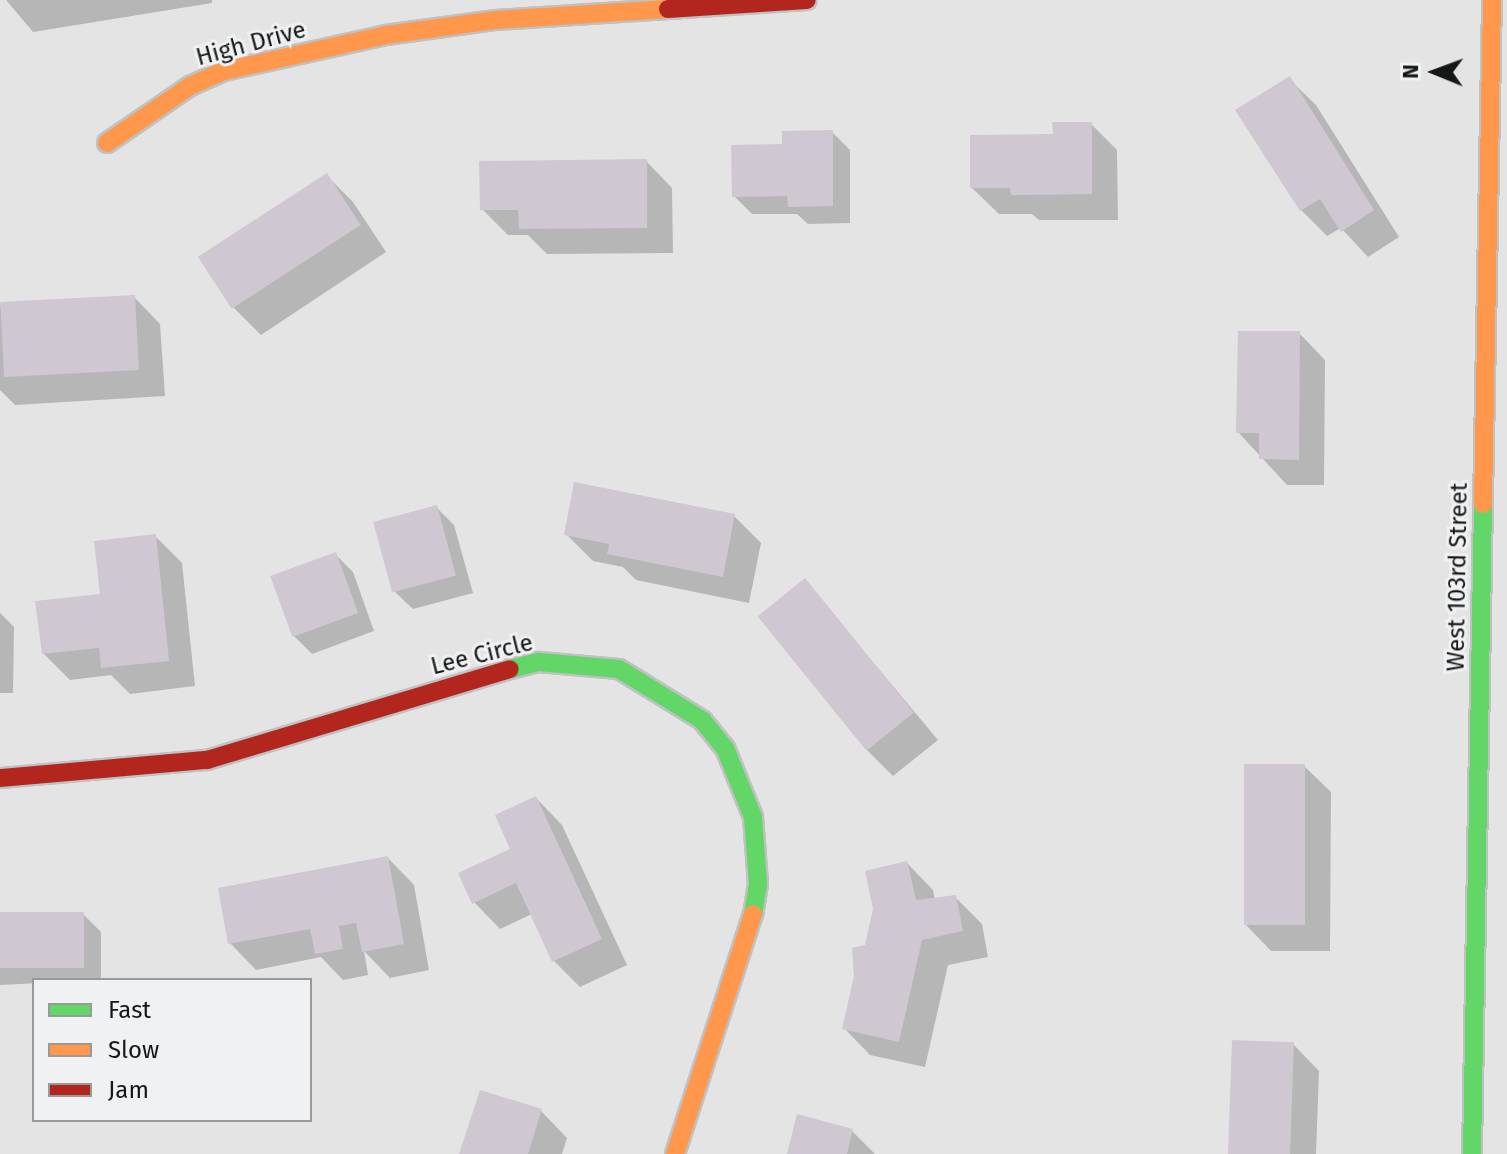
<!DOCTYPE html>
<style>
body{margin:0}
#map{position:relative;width:1507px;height:1154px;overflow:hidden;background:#e4e4e4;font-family:"Fira Sans",sans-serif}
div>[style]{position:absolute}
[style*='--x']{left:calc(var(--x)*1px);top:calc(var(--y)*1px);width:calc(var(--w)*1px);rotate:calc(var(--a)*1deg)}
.shadow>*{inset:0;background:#0003}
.building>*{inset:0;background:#cfc7d1;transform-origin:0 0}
.roads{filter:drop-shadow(2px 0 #c0c1c1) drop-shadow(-2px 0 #c0c1c1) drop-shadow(0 2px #c0c1c1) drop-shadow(0 -2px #c0c1c1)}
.fast>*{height:18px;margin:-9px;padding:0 9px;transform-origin:9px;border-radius:9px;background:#63d668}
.slow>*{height:18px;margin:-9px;padding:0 9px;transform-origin:9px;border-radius:9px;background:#ff974d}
.jam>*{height:18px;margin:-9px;padding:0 9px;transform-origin:9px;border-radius:9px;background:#b3261e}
span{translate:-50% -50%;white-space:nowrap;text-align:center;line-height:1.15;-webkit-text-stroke:6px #f0f1f3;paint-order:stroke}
.street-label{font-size:24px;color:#151616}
.legend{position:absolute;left:32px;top:978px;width:280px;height:144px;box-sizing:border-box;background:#f0f1f3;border:2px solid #98999b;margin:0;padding:10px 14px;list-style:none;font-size:24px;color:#151616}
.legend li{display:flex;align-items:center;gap:16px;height:40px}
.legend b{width:40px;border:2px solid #98999b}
.north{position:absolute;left:1395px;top:32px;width:80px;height:80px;-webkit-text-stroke:6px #f0f1f3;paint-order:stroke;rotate:271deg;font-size:22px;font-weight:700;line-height:32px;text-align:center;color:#151616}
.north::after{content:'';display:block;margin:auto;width:28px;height:36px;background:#151616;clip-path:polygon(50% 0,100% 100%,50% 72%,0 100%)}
</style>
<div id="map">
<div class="shadow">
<div style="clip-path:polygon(6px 0,212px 0,212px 3px,33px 32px)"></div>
<div style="clip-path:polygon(1289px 79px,1316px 105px,1399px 237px,1368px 257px,1341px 228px,1327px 236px,1301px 210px)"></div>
<div style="clip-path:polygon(1091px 124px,1117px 150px,1118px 220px,1039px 220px,1032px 214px,999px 214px,972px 188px,1055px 136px)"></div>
<div style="clip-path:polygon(832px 132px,850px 150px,850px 223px,808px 224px,797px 214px,752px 214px,734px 196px,784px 146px)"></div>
<div style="clip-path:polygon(646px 161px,672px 188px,673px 253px,547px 254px,528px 235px,508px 235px,482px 209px)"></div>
<div style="clip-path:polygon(327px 176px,353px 202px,386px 252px,261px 335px,235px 309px,201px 259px)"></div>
<div style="clip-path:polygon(134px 297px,160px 324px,165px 396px,15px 405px,0 390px,0 305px)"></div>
<div style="clip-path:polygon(1299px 333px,1325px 360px,1324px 485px,1287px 485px,1238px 432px)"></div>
<div style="clip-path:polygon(436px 507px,454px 525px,473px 593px,413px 609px,395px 592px)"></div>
<div style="clip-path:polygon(734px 516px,761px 543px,749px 603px,636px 580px,623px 567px,593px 561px,566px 534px)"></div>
<div style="clip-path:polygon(155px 536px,182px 563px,195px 686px,130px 694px,111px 675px,70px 680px,43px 653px)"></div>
<div style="clip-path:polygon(336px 555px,353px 572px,374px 631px,312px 654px,294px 636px)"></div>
<div style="clip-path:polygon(805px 581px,938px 740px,893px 776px,867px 750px)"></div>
<div style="clip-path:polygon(0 613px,14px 627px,13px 693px,0 693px)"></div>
<div style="clip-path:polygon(1304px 766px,1331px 792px,1330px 951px,1271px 951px,1245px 924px)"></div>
<div style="clip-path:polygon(536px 798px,562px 825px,627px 965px,580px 987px,554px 961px,532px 914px,500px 929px,474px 902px,513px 850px)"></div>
<div style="clip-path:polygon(388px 858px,414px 885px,429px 970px,390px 978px,364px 951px,368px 975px,343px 980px,321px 957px,256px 970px,230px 943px)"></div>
<div style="clip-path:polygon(907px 863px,933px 890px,935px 900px,955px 897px,982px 924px,988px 957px,948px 965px,925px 1067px,870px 1055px,844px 1028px,867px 947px)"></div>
<div style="clip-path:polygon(0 914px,83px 914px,101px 932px,101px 980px,0 985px)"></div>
<div style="clip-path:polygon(1293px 1044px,1319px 1071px,1316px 1154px,1230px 1154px)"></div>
<div style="clip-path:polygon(541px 1111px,567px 1138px,562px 1154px,462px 1154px)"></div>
<div style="clip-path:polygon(852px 1131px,875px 1154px,789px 1154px)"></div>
</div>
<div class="building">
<div style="clip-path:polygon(1290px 76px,1374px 210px,1341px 232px,1320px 199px,1300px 211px,1235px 110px)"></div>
<div style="clip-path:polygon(1052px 122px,1092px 122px,1092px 194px,1011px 195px,1010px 188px,970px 188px,970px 135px,1053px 134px)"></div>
<div style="clip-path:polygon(833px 130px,833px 206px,788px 207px,787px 196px,732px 197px,731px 145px,782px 144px,782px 131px)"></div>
<div style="clip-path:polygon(647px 159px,647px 228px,519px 229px,518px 210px,480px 210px,479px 161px)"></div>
<div style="left:327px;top:173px;width:62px;height:154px;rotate:57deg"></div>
<div style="left:135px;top:295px;width:75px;height:135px;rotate:87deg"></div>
<div style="clip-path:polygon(1238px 331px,1300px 331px,1299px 460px,1259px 459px,1259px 433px,1236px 433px)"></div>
<div style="clip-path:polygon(574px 482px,735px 514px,723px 577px,607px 554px,609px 544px,564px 535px)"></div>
<div style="left:437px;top:505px;width:73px;height:66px;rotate:75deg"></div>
<div style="clip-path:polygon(156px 534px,169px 661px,101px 668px,99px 648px,42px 654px,35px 601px,100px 594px,94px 541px)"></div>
<div style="left:336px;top:552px;width:65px;height:70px;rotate:70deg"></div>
<div style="left:805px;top:578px;width:173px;height:61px;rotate:51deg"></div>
<div style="left:1244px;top:764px;width:61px;height:161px"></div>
<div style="clip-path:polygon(536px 796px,602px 939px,552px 962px,516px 883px,472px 904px,458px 873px,510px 849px,495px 815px)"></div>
<div style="clip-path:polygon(388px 856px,404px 944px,362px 952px,356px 923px,339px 926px,343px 949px,315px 954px,310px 929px,228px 944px,218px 888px)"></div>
<div style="clip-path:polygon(907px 861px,916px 900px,956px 895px,963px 931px,922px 940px,899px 1042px,842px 1029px,854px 976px,852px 948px,865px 945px,873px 909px,865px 871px)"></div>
<div style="left:0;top:912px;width:84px;height:56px"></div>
<div style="left:1232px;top:1040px;width:62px;height:114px;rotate:2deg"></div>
<div style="clip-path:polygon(480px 1090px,542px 1109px,528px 1154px,459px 1154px)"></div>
<div style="clip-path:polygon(797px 1114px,853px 1129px,847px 1154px,787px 1154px)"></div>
</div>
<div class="roads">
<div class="fast">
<div style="--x:510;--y:669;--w:30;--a:-14"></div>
<div style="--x:539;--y:662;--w:80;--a:5"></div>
<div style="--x:619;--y:669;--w:97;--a:31.6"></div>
<div style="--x:702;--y:720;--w:36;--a:51"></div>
<div style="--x:725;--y:748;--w:74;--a:67.9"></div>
<div style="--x:753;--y:817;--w:67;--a:85.7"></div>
<div style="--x:758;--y:884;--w:30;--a:99"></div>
<div style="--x:1472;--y:1154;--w:650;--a:-89.03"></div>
</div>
<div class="slow">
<div style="--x:107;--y:143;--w:101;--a:-34.5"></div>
<div style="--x:190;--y:86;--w:37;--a:-24"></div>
<div style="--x:224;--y:71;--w:166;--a:-12.5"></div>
<div style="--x:386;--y:35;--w:111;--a:-7.8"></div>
<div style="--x:496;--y:20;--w:172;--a:-3.7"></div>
<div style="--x:1483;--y:504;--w:504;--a:-88.98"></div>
<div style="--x:675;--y:1154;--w:252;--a:-72"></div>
</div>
<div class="jam">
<div style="--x:668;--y:9;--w:139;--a:-3.7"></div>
<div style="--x:0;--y:778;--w:208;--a:-5"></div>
<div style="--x:207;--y:760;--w:316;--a:-16.7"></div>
</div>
</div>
<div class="street-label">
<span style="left:251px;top:44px;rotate:-15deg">High Drive</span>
<span style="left:1458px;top:577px;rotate:-89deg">West 103rd Street</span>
<span style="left:482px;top:655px;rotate:-14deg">Lee Circle</span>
</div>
<ul class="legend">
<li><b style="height:10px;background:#63d668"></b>Fast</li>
<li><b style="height:10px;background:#ff974d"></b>Slow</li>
<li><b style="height:10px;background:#b3261e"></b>Jam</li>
</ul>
<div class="north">N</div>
</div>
